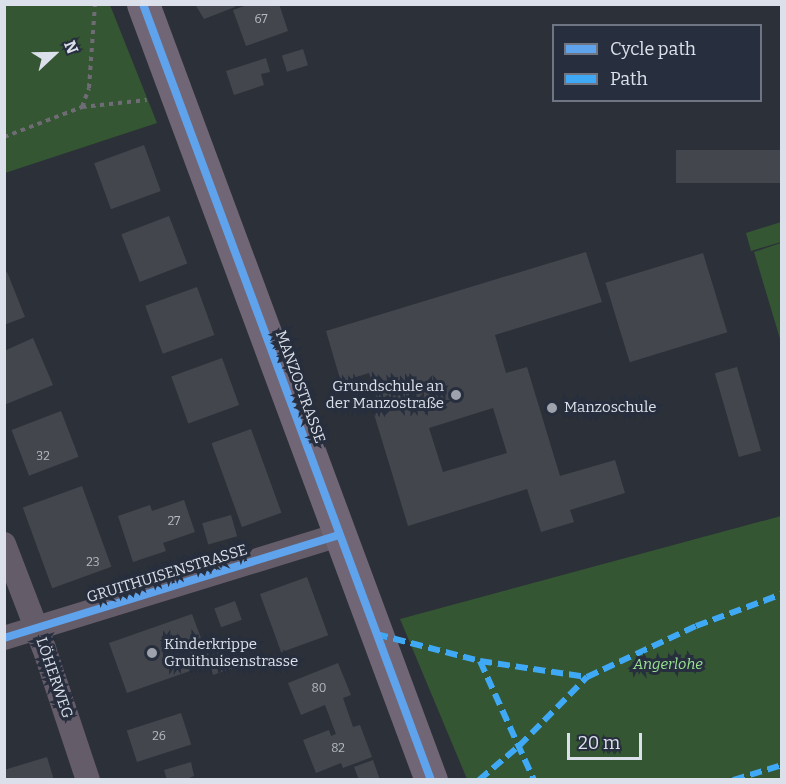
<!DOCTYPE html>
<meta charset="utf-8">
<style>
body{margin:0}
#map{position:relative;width:786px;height:784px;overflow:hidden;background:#2c3038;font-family:Bitter,serif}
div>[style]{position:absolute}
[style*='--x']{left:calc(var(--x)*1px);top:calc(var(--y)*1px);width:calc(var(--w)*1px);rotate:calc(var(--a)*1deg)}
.green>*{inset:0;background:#345633}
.building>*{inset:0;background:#43474d;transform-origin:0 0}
.path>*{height:4px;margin-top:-2px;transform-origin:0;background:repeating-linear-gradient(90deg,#6f6c75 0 4.5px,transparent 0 9px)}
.street>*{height:24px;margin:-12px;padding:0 12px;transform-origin:12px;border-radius:12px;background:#655c6a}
.secondary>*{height:33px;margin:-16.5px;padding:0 16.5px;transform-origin:16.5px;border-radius:16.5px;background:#716676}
.quiet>*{height:6px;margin-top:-3px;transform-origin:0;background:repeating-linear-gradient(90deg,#3fa9f5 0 12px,transparent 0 18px)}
.cycleway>*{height:8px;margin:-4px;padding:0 4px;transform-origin:4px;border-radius:4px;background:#60a3ed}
.dots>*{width:16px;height:16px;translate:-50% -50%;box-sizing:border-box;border:3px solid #272e3d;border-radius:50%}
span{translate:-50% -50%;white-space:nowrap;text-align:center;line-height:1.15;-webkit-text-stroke:6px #272e3d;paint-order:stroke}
.number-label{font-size:12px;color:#b5bac3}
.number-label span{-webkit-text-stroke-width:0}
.poi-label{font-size:15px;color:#dbe0ea}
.right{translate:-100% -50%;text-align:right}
.left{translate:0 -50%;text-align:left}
.street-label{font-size:15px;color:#dbe0ea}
.park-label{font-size:15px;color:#99e392;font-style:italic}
.frame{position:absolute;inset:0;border:6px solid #dbe0ea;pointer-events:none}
.legend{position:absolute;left:552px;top:24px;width:210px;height:78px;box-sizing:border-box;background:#272e3d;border:2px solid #6f7582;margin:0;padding:8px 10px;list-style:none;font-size:18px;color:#dbe0ea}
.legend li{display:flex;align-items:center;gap:12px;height:30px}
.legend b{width:30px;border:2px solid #6f7582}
.north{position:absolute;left:24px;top:24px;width:60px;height:60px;-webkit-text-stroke:4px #272e3d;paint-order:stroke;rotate:68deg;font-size:16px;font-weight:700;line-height:24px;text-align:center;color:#dbe0ea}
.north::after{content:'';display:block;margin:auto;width:21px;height:27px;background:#dbe0ea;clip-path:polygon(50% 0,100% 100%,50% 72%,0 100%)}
.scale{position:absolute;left:567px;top:733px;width:75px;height:27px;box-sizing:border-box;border:3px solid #dbe0ea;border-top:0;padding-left:8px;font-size:18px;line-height:21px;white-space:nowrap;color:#dbe0ea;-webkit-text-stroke:4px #272e3d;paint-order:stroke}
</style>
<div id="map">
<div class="green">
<div style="clip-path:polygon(7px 4px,110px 5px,157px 123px,5px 173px,4px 6px)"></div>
<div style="clip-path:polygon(781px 222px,781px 242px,751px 251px,746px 233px)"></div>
<div style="clip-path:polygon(781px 243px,782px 243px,781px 342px,754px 252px)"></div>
<div style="clip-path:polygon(781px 516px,781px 779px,467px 779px,400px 619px)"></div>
</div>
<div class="building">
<div style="clip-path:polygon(195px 4px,234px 4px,235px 7px,204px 19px)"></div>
<div style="clip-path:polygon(250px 4px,279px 4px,288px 31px,246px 46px,233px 10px)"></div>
<div style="left:303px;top:49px;width:17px;height:22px;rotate:73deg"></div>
<div style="clip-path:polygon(266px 58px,270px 72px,261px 74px,264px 85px,234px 95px,226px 71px)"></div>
<div style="left:144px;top:145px;width:49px;height:53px;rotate:70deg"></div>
<div style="left:782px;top:150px;width:33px;height:106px;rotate:90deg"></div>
<div style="left:169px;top:216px;width:51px;height:51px;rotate:69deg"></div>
<div style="clip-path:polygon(evenodd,586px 252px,602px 302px,495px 335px,506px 373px,527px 367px,560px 476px,615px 460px,625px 493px,570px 510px,574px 522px,541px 532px,527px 489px,408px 526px,374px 414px,381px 411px,369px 373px,341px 382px,326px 331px,586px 252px,493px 408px,507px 453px,443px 472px,429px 428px,493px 408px)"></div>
<div style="left:703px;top:253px;width:83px;height:102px;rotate:73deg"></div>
<div style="clip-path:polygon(7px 272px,25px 317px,4px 325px,4px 273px)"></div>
<div style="left:197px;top:287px;width:51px;height:55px;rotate:70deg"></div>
<div style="clip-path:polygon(33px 338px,53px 385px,4px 405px,4px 351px)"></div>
<div style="left:222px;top:358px;width:50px;height:54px;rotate:70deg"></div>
<div style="left:737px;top:367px;width:87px;height:23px;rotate:74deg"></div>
<div style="left:61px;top:411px;width:49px;height:53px;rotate:69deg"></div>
<div style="left:251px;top:429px;width:89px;height:42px;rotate:70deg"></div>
<div style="left:82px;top:486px;width:86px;height:63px;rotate:70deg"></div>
<div style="clip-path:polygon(184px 500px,195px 532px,163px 543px,166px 551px,133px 562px,118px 516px,150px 505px,152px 511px)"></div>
<div style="left:231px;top:515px;width:22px;height:30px;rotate:74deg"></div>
<div style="left:307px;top:577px;width:62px;height:50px;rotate:70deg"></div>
<div style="left:235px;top:601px;width:20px;height:22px;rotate:70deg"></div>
<div style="clip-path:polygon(192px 614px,205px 649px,224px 643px,233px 668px,213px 675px,210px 664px,127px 693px,109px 643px)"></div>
<div style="clip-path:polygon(338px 663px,351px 695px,343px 698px,353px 727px,360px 725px,372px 757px,343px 768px,341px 763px,316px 773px,303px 740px,329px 730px,331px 736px,336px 734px,325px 705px,301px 715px,288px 683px)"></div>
<div style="left:181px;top:713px;width:33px;height:57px;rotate:72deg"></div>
<div style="clip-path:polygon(47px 757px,54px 780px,4px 780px,4px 770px)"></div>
<div style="clip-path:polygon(373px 760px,380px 780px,359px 780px,354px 767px)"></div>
<div style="clip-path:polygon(191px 762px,194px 776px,184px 780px,167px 780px,164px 770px)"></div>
</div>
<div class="path">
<div style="--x:82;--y:107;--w:65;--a:-6.1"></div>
<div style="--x:4;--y:137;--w:84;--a:-21"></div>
<div style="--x:82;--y:107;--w:20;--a:-70"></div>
<div style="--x:89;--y:88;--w:84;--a:-85.9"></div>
</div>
<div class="street">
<div style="--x:4;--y:544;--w:111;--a:69"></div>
<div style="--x:44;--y:648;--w:139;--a:71.6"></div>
<div style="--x:4;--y:638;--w:350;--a:-17.1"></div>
</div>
<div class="secondary">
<div style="--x:143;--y:4;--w:828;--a:69.64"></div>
</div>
<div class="quiet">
<div style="--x:376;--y:634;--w:107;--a:14.6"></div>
<div style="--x:480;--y:661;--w:108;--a:8.5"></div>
<div style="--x:587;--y:677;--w:120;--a:-25.1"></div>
<div style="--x:696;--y:626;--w:92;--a:-20.4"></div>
<div style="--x:480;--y:661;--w:131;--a:65.6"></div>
<div style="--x:479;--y:780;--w:52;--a:-40.4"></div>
<div style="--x:519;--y:746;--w:97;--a:-45.4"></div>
<div style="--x:733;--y:780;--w:51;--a:-17"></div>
</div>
<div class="cycleway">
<div style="--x:143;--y:4;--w:828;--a:69.64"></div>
<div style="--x:4;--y:638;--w:350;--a:-17.1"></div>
</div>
<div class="dots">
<div style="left:456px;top:395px;background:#9ea2ac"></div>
<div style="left:552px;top:408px;background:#9ea2ac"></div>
<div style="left:152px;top:653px;background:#9ea2ac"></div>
</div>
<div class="number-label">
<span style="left:261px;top:20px">67</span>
<span style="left:43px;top:457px">32</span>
<span style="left:174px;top:522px">27</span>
<span style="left:93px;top:563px">23</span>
<span style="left:319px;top:689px">80</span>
<span style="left:159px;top:737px">26</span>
<span style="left:338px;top:749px">82</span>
</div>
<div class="poi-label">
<span class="right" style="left:444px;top:395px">Grundschule an<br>der Manzostraße</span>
<span class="left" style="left:564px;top:408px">Manzoschule</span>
<span class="left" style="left:164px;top:653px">Kinderkrippe<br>Gruithuisenstrasse</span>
</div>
<div class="street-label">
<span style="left:300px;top:387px;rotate:70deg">MANZOSTRASSE</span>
<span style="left:167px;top:574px;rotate:-17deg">GRUITHUISENSTRASSE</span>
<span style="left:54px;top:678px;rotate:71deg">LÖHERWEG</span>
</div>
<div class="park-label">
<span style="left:668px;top:665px">Angerlohe</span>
</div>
<div class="frame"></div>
<ul class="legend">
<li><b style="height:8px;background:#60a3ed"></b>Cycle path</li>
<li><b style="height:8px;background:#3fa9f5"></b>Path</li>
</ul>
<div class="north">N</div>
<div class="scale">20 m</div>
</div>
